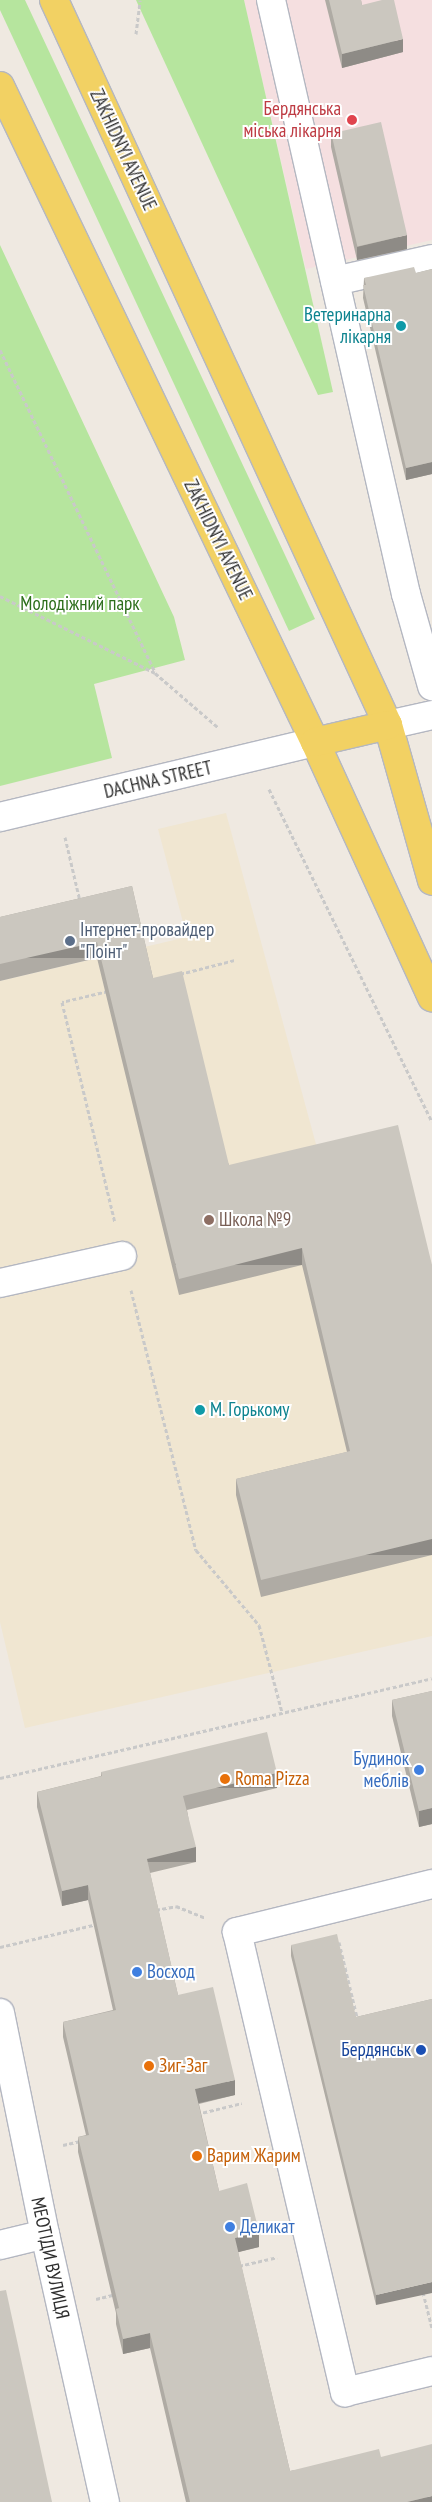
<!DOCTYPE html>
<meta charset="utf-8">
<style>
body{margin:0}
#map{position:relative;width:432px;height:2502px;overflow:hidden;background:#efe9e1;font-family:"PT Sans Narrow",sans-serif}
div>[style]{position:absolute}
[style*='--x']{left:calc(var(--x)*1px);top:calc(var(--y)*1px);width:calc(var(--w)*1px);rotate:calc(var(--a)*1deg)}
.education>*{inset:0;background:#f0e6d1}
.medical>*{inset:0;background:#f5dfe0}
.green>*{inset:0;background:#b6e59e}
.path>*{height:3px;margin-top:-1.5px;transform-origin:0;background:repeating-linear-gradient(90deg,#c9c9c9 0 4px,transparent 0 6.5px)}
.roads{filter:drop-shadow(1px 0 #b4b7c1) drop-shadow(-1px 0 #b4b7c1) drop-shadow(0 1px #b4b7c1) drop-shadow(0 -1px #b4b7c1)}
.minor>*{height:28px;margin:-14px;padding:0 14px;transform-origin:14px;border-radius:14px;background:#fff}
.major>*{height:28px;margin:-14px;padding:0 14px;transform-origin:14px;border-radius:14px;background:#f2d163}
.wall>*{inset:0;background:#afaba4}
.shaded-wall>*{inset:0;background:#8e8b86;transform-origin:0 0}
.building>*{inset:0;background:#cbc7bf;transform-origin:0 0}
.dots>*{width:14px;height:14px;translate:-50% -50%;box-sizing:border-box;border:2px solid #fff;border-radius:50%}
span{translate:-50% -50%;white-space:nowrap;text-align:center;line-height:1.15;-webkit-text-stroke:4px #fff;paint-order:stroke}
.health-label{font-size:19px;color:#be3a42}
.right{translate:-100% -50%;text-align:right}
.street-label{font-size:19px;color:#2e2e2e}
.culture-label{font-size:19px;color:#0d838f}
.left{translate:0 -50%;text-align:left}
.park-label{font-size:19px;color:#2c6e1b}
.service-label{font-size:19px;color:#4e5e75}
.education-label{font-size:19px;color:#785e54}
.shop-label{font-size:19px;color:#366cbe}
.food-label{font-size:19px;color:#c56008}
.transit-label{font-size:19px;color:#164399}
</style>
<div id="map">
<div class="education">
<div style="clip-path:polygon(226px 813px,320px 1159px,432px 1281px,432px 1636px,25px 1728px,0 1622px,0 981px,187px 937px,158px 829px)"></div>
</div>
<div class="medical">
<div style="clip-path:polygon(244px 0,432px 0,432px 240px,306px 269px)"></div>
</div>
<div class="green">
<div style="clip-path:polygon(0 0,25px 0,315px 619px,289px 631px,0 10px)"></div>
<div style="clip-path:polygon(136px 0,244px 0,333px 392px,318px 395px)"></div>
<div style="clip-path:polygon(0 245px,174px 617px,185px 660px,94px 684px,112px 758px,0 786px)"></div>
</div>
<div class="path">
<div style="--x:136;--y:34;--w:34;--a:-83"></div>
<div style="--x:0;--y:350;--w:357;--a:64.3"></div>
<div style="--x:0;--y:596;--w:173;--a:26.4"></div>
<div style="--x:155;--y:673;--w:84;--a:40.7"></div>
<div style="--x:269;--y:789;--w:370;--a:63.9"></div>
<div style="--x:65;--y:837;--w:66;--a:76.8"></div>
<div style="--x:180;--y:974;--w:57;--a:-14.3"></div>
<div style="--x:108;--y:991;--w:47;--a:166.6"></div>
<div style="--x:62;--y:1002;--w:227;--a:76.5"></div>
<div style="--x:131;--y:1290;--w:268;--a:76"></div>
<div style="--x:196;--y:1550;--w:98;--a:50"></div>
<div style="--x:259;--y:1625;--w:90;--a:75.2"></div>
<div style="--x:0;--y:1778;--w:443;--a:-13"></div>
<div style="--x:156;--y:1910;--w:20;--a:-11"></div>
<div style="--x:176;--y:1906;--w:31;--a:22"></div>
<div style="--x:339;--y:1942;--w:81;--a:76.5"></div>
<div style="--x:0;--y:1947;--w:100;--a:-13.3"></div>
<div style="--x:197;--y:2114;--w:46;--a:-13.7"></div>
<div style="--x:63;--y:2145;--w:18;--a:-13"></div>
<div style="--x:239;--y:2266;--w:39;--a:-13"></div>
<div style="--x:423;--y:2292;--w:37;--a:76"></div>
<div style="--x:96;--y:2299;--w:21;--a:-14"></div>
</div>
<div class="roads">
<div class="minor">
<div style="--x:271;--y:0;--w:609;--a:77.2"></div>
<div style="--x:406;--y:594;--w:96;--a:74.2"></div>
<div style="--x:335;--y:281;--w:99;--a:-12.8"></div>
<div style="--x:388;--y:725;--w:45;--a:-12.8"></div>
<div style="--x:0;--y:817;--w:324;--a:-13.4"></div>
<div style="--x:0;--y:1283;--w:125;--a:-12.5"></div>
<div style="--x:432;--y:1884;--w:201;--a:166.2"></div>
<div style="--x:237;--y:1932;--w:473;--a:76.8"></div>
<div style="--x:345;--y:2392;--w:89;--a:-13.6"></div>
<div style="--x:0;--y:2013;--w:226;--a:78.5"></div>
<div style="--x:45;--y:2234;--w:275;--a:77.4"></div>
<div style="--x:0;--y:2245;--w:46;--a:-13.7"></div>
</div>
<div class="major">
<div style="--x:54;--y:0;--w:798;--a:65.26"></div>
<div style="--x:388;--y:725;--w:162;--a:74.2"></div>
<div style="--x:0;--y:86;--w:728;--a:64.35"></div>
<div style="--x:315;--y:742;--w:281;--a:65.4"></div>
<div style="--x:315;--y:742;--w:75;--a:-13.1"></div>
</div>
</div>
<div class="wall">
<div style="clip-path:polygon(325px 0,361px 0,362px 5px,403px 52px,342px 68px)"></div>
<div style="clip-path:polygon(331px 134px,407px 249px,357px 260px,331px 147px)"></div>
<div style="clip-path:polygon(432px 269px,432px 474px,406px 480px,363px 298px,364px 278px,416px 273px)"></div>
<div style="clip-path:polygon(132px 886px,153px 978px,229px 1165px,432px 1265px,432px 1555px,261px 1597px,236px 1495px,236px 1479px,347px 1452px,302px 1265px,179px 1295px,97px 958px,0 981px,0 917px)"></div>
<div style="clip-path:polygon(432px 1691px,432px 1824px,419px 1827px,392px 1716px,392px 1700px)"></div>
<div style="clip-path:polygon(101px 1772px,277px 1788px,187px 1810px,196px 1862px,150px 1873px,178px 1995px,235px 2095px,199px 2104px,219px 2191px,259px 2247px,238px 2252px,290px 2471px,381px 2457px,432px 2502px,186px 2502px,150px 2348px,123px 2354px,116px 2324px,116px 2313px,78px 2152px,78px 2137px,86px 2135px,63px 2037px,63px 2022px,113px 2010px,88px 1900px,62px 1906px,37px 1807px,37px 1792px,101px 1776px)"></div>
<div style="clip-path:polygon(291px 1945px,356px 2017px,432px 1999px,376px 2305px,291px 1956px)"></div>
</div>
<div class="shaded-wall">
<div style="clip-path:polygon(403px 39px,403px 52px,342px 68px,342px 54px)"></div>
<div style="clip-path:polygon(407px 235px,407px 249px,357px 260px,357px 247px)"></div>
<div style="clip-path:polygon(432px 462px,432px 474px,406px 480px,406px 468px)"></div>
<div style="left:97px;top:942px;width:16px;height:99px;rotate:90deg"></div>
<div style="left:302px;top:1248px;width:17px;height:127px;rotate:90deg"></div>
<div style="left:432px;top:1539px;width:16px;height:176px;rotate:90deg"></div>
<div style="left:277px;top:1773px;width:15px;height:97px;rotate:90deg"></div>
<div style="clip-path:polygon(432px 1808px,432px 1824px,419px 1827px,419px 1811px)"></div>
<div style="left:196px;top:1847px;width:15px;height:50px;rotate:90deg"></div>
<div style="clip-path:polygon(88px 1885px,88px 1900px,62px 1906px,62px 1891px)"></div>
<div style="clip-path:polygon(235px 2080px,235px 2095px,195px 2104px,195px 2089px)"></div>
<div style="clip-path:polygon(259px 2232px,259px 2247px,235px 2253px,235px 2238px)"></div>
<div style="clip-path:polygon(432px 2282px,432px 2293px,376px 2305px,376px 2295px)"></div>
<div style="clip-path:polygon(150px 2333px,150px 2348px,123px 2354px,123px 2339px)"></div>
<div style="clip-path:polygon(432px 2496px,432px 2502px,407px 2502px)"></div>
</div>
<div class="building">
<div style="clip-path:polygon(329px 0,361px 0,362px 5px,382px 0,394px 0,403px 39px,342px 54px)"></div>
<div style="left:381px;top:122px;width:116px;height:51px;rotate:77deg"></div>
<div style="clip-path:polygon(414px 267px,416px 273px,432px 269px,432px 462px,406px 468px,363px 285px,366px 285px,364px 278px)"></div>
<div style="clip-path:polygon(132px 886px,153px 978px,182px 971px,229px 1165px,398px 1125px,432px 1265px,432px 1539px,261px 1580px,236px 1479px,350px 1451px,302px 1248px,179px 1279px,97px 942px,0 964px,0 917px)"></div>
<div style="clip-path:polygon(432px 1691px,432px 1808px,419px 1811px,392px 1700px)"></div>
<div style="clip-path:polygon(267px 1732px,277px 1773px,183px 1796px,196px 1847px,147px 1859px,178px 1995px,213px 1987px,235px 2080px,195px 2089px,219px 2191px,247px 2183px,259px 2232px,235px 2238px,290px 2471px,379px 2449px,381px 2457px,432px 2444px,432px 2496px,407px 2502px,190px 2502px,150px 2333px,123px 2339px,116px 2309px,119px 2308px,78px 2137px,89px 2135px,63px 2022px,116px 2010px,88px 1885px,62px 1891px,37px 1792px,102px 1776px,101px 1772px)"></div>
<div style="clip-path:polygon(337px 1934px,356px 2017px,432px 1999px,432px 2282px,376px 2295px,291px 1945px)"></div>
<div style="clip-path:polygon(6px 2290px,52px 2502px,0 2502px,0 2291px)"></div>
</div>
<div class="dots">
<div style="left:352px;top:120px;background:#e0444e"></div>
<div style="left:401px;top:326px;background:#0f9aa8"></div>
<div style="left:70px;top:941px;background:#5c6f8a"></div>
<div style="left:209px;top:1220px;background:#8d6e63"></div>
<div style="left:200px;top:1410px;background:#0f9aa8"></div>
<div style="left:419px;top:1770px;background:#3f7fe0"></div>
<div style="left:225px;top:1779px;background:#e8710a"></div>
<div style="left:137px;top:1972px;background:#3f7fe0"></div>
<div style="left:421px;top:2050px;background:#1a4fb4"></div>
<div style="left:149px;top:2066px;background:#e8710a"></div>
<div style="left:197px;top:2156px;background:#e8710a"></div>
<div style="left:230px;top:2227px;background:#3f7fe0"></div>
</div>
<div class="health-label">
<span class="right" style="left:341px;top:120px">Бердянська<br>міська лікарня</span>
</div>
<div class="street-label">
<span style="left:123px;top:150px;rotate:65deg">ZAKHIDNYI AVENUE</span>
<span style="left:218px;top:540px;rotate:64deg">ZAKHIDNYI AVENUE</span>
<span style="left:158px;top:780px;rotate:-13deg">DACHNA STREET</span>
<span style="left:50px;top:2258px;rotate:78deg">МЕОТІДИ ВУЛИЦЯ</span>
</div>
<div class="culture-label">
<span class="right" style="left:391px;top:326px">Ветеринарна<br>лікарня</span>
<span class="left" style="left:210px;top:1410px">М. Горькому</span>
</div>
<div class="park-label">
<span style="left:80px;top:604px">Молодіжний парк</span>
</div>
<div class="service-label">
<span class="left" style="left:80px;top:941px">Інтернет-провайдер<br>"Поінт"</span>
</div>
<div class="education-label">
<span class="left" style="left:219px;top:1220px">Школа №9</span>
</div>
<div class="shop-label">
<span class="right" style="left:409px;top:1770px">Будинок<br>меблів</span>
<span class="left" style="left:147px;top:1972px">Восход</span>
<span class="left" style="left:240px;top:2227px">Деликат</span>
</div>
<div class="food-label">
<span class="left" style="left:235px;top:1779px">Roma Pizza</span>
<span class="left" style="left:159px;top:2066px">Зиг-Заг</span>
<span class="left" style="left:207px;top:2156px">Варим Жарим</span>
</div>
<div class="transit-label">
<span class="right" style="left:411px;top:2050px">Бердянськ</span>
</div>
</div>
